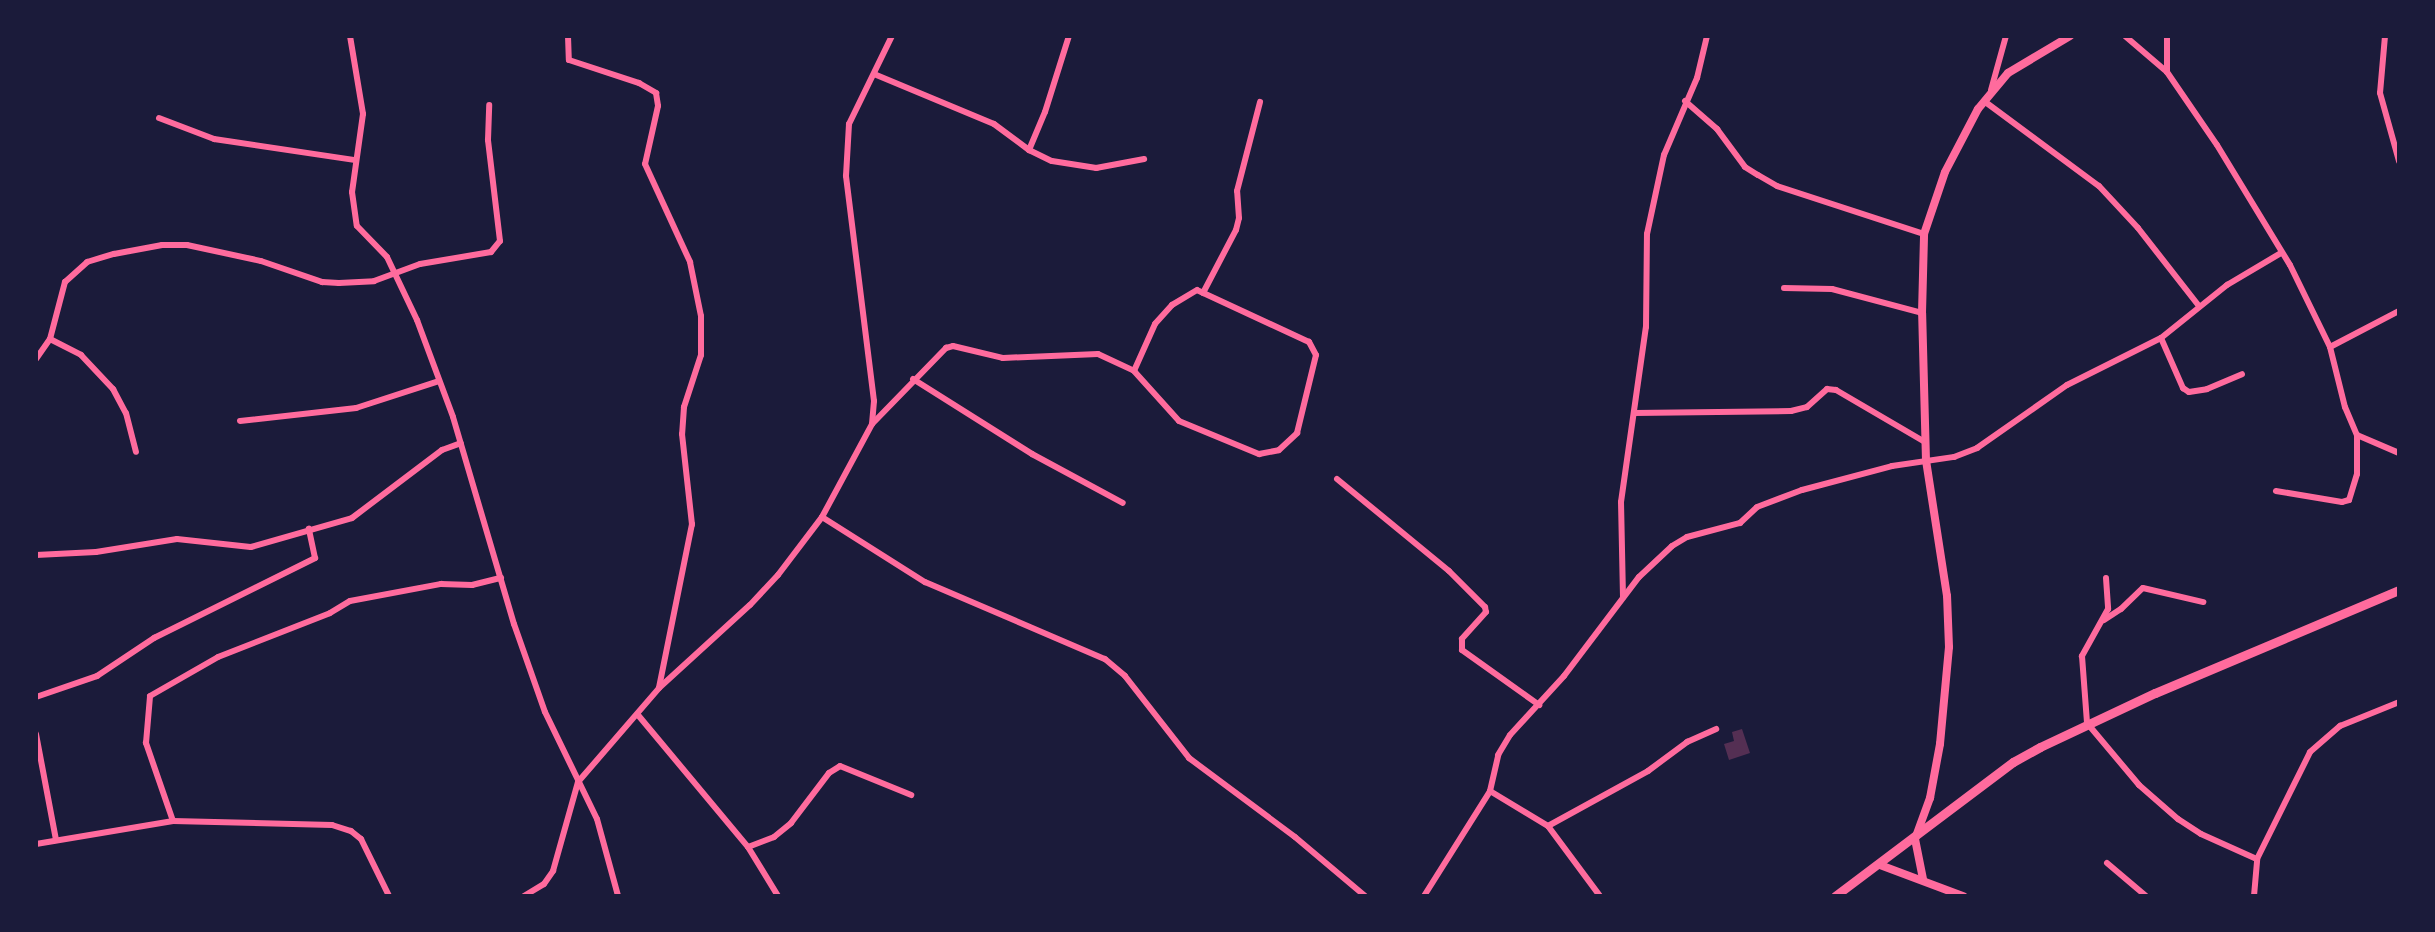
<!DOCTYPE html>
<style>
body{margin:0}
#map{position:relative;width:2435px;height:932px;overflow:hidden;background:#1b1b3a;font-family:"PT Sans",sans-serif}
div>[style]{position:absolute}
[style*='--x']{left:calc(var(--x)*1px);top:calc(var(--y)*1px);width:calc(var(--w)*1px);rotate:calc(var(--a)*1deg)}
.building>*{inset:0;background:#542f53}
.minor>*{height:6px;margin:-3px;padding:0 3px;transform-origin:3px;border-radius:3px;background:#ff6b9d}
.tertiary>*{height:8px;margin:-4px;padding:0 4px;transform-origin:4px;border-radius:4px;background:#ff6b9d}
.secondary>*{height:9px;margin:-4.5px;padding:0 4.5px;transform-origin:4.5px;border-radius:4.5px;background:#ff6b9d}
span{translate:-50% -50%;white-space:nowrap;text-align:center;line-height:1.15;-webkit-text-stroke:6px #1b1b3a;paint-order:stroke}
.frame{position:absolute;inset:0;border:38px solid #1b1b3a;pointer-events:none}
</style>
<div id="map">
<div class="building">
<div style="clip-path:polygon(1742px 729px,1750px 753px,1729px 760px,1724px 744px,1734px 741px,1732px 732px)"></div>
</div>
<div class="minor">
<div style="--x:350;--y:36;--w:79;--a:80.5"></div>
<div style="--x:363;--y:114;--w:79;--a:98"></div>
<div style="--x:352;--y:192;--w:34;--a:82"></div>
<div style="--x:357;--y:226;--w:43;--a:45.9"></div>
<div style="--x:387;--y:257;--w:70;--a:64.5"></div>
<div style="--x:417;--y:320;--w:103;--a:69.6"></div>
<div style="--x:453;--y:417;--w:216;--a:73.6"></div>
<div style="--x:514;--y:624;--w:93;--a:70.6"></div>
<div style="--x:545;--y:712;--w:119;--a:64.1"></div>
<div style="--x:597;--y:819;--w:80;--a:74.7"></div>
<div style="--x:568;--y:36;--w:24;--a:88"></div>
<div style="--x:569;--y:60;--w:74;--a:18.2"></div>
<div style="--x:639;--y:83;--w:20;--a:30"></div>
<div style="--x:656;--y:93;--w:13;--a:81"></div>
<div style="--x:658;--y:106;--w:59;--a:102.6"></div>
<div style="--x:645;--y:164;--w:108;--a:65.3"></div>
<div style="--x:690;--y:262;--w:55;--a:78.5"></div>
<div style="--x:701;--y:316;--w:39;--a:90"></div>
<div style="--x:701;--y:355;--w:55;--a:108.1"></div>
<div style="--x:684;--y:407;--w:27;--a:94"></div>
<div style="--x:682;--y:434;--w:91;--a:83.7"></div>
<div style="--x:692;--y:524;--w:167;--a:101.4"></div>
<div style="--x:2125;--y:36;--w:55;--a:40.6"></div>
<div style="--x:2167;--y:72;--w:88;--a:55.6"></div>
<div style="--x:2217;--y:145;--w:140;--a:58.7"></div>
<div style="--x:2290;--y:265;--w:91;--a:64"></div>
<div style="--x:2330;--y:347;--w:62;--a:76"></div>
<div style="--x:2345;--y:407;--w:30;--a:67"></div>
<div style="--x:2357;--y:435;--w:39;--a:90"></div>
<div style="--x:2357;--y:474;--w:27;--a:107"></div>
<div style="--x:2349;--y:500;--w:7;--a:164"></div>
<div style="--x:2342;--y:502;--w:67;--a:-170.5"></div>
<div style="--x:2167;--y:36;--w:36;--a:90"></div>
<div style="--x:2385;--y:36;--w:57;--a:95"></div>
<div style="--x:2380;--y:93;--w:71;--a:74.4"></div>
<div style="--x:874;--y:74;--w:130;--a:22.6"></div>
<div style="--x:994;--y:124;--w:44;--a:36.6"></div>
<div style="--x:1029;--y:150;--w:25;--a:26"></div>
<div style="--x:1052;--y:161;--w:45;--a:9"></div>
<div style="--x:1096;--y:168;--w:49;--a:-10.6"></div>
<div style="--x:1991;--y:90;--w:56;--a:-74.5"></div>
<div style="--x:1685;--y:101;--w:43;--a:41.2"></div>
<div style="--x:1717;--y:129;--w:47;--a:53.6"></div>
<div style="--x:1745;--y:167;--w:15;--a:32"></div>
<div style="--x:1758;--y:175;--w:22;--a:30"></div>
<div style="--x:1777;--y:186;--w:155;--a:18.1"></div>
<div style="--x:1984;--y:101;--w:143;--a:36.5"></div>
<div style="--x:2099;--y:186;--w:57;--a:47.1"></div>
<div style="--x:2138;--y:228;--w:99;--a:52"></div>
<div style="--x:159;--y:118;--w:59;--a:20.9"></div>
<div style="--x:214;--y:139;--w:143;--a:8.5"></div>
<div style="--x:1029;--y:150;--w:41;--a:-67.2"></div>
<div style="--x:1045;--y:112;--w:80;--a:-72.5"></div>
<div style="--x:1784;--y:288;--w:48;--a:1.2"></div>
<div style="--x:1832;--y:289;--w:93;--a:14.9"></div>
<div style="--x:1203;--y:293;--w:71;--a:-62.4"></div>
<div style="--x:1236;--y:230;--w:12;--a:-76"></div>
<div style="--x:1239;--y:218;--w:27;--a:-94"></div>
<div style="--x:1237;--y:191;--w:92;--a:-75.5"></div>
<div style="--x:2161;--y:338;--w:55;--a:66.3"></div>
<div style="--x:2183;--y:388;--w:7;--a:34"></div>
<div style="--x:2189;--y:392;--w:18;--a:-9"></div>
<div style="--x:2207;--y:389;--w:38;--a:-23"></div>
<div style="--x:50;--y:339;--w:35;--a:27"></div>
<div style="--x:81;--y:355;--w:47;--a:46.7"></div>
<div style="--x:113;--y:389;--w:27;--a:62"></div>
<div style="--x:126;--y:413;--w:40;--a:75.6"></div>
<div style="--x:2330;--y:347;--w:78;--a:-27.6"></div>
<div style="--x:36;--y:359;--w:24;--a:-55"></div>
<div style="--x:50;--y:339;--w:59;--a:-75.3"></div>
<div style="--x:65;--y:282;--w:30;--a:-42"></div>
<div style="--x:87;--y:262;--w:28;--a:-17"></div>
<div style="--x:114;--y:254;--w:49;--a:-10.6"></div>
<div style="--x:162;--y:245;--w:25;--a:0"></div>
<div style="--x:187;--y:245;--w:76;--a:12.2"></div>
<div style="--x:261;--y:261;--w:65;--a:19"></div>
<div style="--x:322;--y:282;--w:17;--a:3"></div>
<div style="--x:339;--y:283;--w:35;--a:-3"></div>
<div style="--x:374;--y:281;--w:49;--a:-20.3"></div>
<div style="--x:420;--y:264;--w:72;--a:-9.6"></div>
<div style="--x:491;--y:252;--w:14;--a:-51"></div>
<div style="--x:500;--y:241;--w:102;--a:-96.8"></div>
<div style="--x:488;--y:140;--w:35;--a:-88"></div>
<div style="--x:913;--y:379;--w:141;--a:32.2"></div>
<div style="--x:1032;--y:454;--w:103;--a:28.3"></div>
<div style="--x:1634;--y:413;--w:157;--a:-0.7"></div>
<div style="--x:1791;--y:411;--w:16;--a:-14"></div>
<div style="--x:1807;--y:407;--w:27;--a:-42"></div>
<div style="--x:1827;--y:389;--w:9;--a:6"></div>
<div style="--x:1836;--y:390;--w:103;--a:30.3"></div>
<div style="--x:240;--y:421;--w:117;--a:-6.4"></div>
<div style="--x:356;--y:408;--w:87;--a:-18"></div>
<div style="--x:873;--y:423;--w:105;--a:-45.8"></div>
<div style="--x:946;--y:348;--w:7;--a:-16"></div>
<div style="--x:953;--y:346;--w:51;--a:13.5"></div>
<div style="--x:1003;--y:358;--w:95;--a:-2.4"></div>
<div style="--x:1098;--y:354;--w:40;--a:25"></div>
<div style="--x:1134;--y:371;--w:67;--a:48"></div>
<div style="--x:1179;--y:421;--w:87;--a:22.4"></div>
<div style="--x:1259;--y:454;--w:20;--a:-11"></div>
<div style="--x:1279;--y:450;--w:25;--a:-43"></div>
<div style="--x:1297;--y:433;--w:80;--a:-76.3"></div>
<div style="--x:1316;--y:355;--w:15;--a:-118"></div>
<div style="--x:1309;--y:342;--w:123;--a:-155.1"></div>
<div style="--x:1197;--y:290;--w:29;--a:149"></div>
<div style="--x:1172;--y:305;--w:25;--a:132"></div>
<div style="--x:1155;--y:324;--w:51;--a:114.1"></div>
<div style="--x:2357;--y:435;--w:46;--a:23.2"></div>
<div style="--x:1337;--y:479;--w:145;--a:39.4"></div>
<div style="--x:1449;--y:571;--w:51;--a:45"></div>
<div style="--x:1485;--y:607;--w:5;--a:79"></div>
<div style="--x:1486;--y:612;--w:36;--a:132"></div>
<div style="--x:1462;--y:639;--w:11;--a:90"></div>
<div style="--x:1462;--y:650;--w:95;--a:35.5"></div>
<div style="--x:822;--y:517;--w:122;--a:32.3"></div>
<div style="--x:925;--y:582;--w:196;--a:23.2"></div>
<div style="--x:1105;--y:659;--w:26;--a:40"></div>
<div style="--x:1125;--y:676;--w:104;--a:52"></div>
<div style="--x:1189;--y:758;--w:132;--a:36.7"></div>
<div style="--x:1295;--y:837;--w:92;--a:40.1"></div>
<div style="--x:36;--y:555;--w:60;--a:-2.9"></div>
<div style="--x:96;--y:552;--w:82;--a:-9.1"></div>
<div style="--x:177;--y:539;--w:74;--a:6.2"></div>
<div style="--x:251;--y:547;--w:105;--a:-16"></div>
<div style="--x:352;--y:518;--w:113;--a:-37.1"></div>
<div style="--x:442;--y:450;--w:20;--a:-20"></div>
<div style="--x:2106;--y:578;--w:31;--a:86"></div>
<div style="--x:2108;--y:609;--w:54;--a:119"></div>
<div style="--x:2082;--y:656;--w:67;--a:85.7"></div>
<div style="--x:2087;--y:723;--w:81;--a:50"></div>
<div style="--x:2139;--y:785;--w:52;--a:41.1"></div>
<div style="--x:2178;--y:819;--w:27;--a:33"></div>
<div style="--x:2201;--y:834;--w:61;--a:24.1"></div>
<div style="--x:1623;--y:597;--w:95;--a:-91.2"></div>
<div style="--x:1621;--y:502;--w:177;--a:-81.9"></div>
<div style="--x:1646;--y:327;--w:93;--a:-89.4"></div>
<div style="--x:1647;--y:234;--w:81;--a:-77.9"></div>
<div style="--x:1664;--y:155;--w:84;--a:-66.8"></div>
<div style="--x:1697;--y:78;--w:43;--a:-76.6"></div>
<div style="--x:2104;--y:620;--w:20;--a:-33"></div>
<div style="--x:2121;--y:609;--w:30;--a:-44"></div>
<div style="--x:2143;--y:588;--w:62;--a:13.1"></div>
<div style="--x:36;--y:697;--w:65;--a:-19"></div>
<div style="--x:97;--y:676;--w:69;--a:-33.7"></div>
<div style="--x:154;--y:638;--w:180;--a:-26.4"></div>
<div style="--x:315;--y:558;--w:30;--a:-102"></div>
<div style="--x:638;--y:715;--w:172;--a:50.2"></div>
<div style="--x:748;--y:847;--w:57;--a:58.5"></div>
<div style="--x:36;--y:734;--w:108;--a:79.3"></div>
<div style="--x:1490;--y:791;--w:68;--a:31.1"></div>
<div style="--x:1548;--y:826;--w:87;--a:53.4"></div>
<div style="--x:173;--y:821;--w:83;--a:-109.1"></div>
<div style="--x:146;--y:743;--w:47;--a:-85.1"></div>
<div style="--x:150;--y:696;--w:78;--a:-29.8"></div>
<div style="--x:218;--y:657;--w:120;--a:-21.4"></div>
<div style="--x:330;--y:613;--w:23;--a:-31"></div>
<div style="--x:350;--y:601;--w:93;--a:-10.6"></div>
<div style="--x:441;--y:584;--w:31;--a:2"></div>
<div style="--x:472;--y:585;--w:30;--a:-14"></div>
<div style="--x:1548;--y:826;--w:114;--a:-28.8"></div>
<div style="--x:1648;--y:771;--w:49;--a:-36.6"></div>
<div style="--x:1687;--y:742;--w:32;--a:-24"></div>
<div style="--x:36;--y:844;--w:139;--a:-9.5"></div>
<div style="--x:173;--y:821;--w:159;--a:1.4"></div>
<div style="--x:332;--y:825;--w:20;--a:18"></div>
<div style="--x:351;--y:831;--w:13;--a:39"></div>
<div style="--x:361;--y:839;--w:64;--a:63.8"></div>
<div style="--x:748;--y:847;--w:28;--a:-21"></div>
<div style="--x:774;--y:837;--w:22;--a:-39"></div>
<div style="--x:791;--y:823;--w:63;--a:-52.8"></div>
<div style="--x:829;--y:773;--w:13;--a:-32"></div>
<div style="--x:840;--y:766;--w:77;--a:22.2"></div>
<div style="--x:2107;--y:863;--w:51;--a:40.2"></div>
<div style="--x:524;--y:896;--w:23;--a:-31"></div>
<div style="--x:544;--y:884;--w:16;--a:-55"></div>
<div style="--x:553;--y:871;--w:92;--a:-74.3"></div>
<div style="--x:578;--y:782;--w:124;--a:-49.2"></div>
<div style="--x:659;--y:688;--w:123;--a:-42.4"></div>
<div style="--x:750;--y:605;--w:41;--a:-47"></div>
<div style="--x:778;--y:575;--w:73;--a:-52.8"></div>
<div style="--x:822;--y:517;--w:106;--a:-61.7"></div>
<div style="--x:872;--y:424;--w:23;--a:-85"></div>
<div style="--x:874;--y:401;--w:227;--a:-97.1"></div>
<div style="--x:846;--y:176;--w:52;--a:-86.7"></div>
<div style="--x:849;--y:124;--w:98;--a:-64"></div>
<div style="--x:1424;--y:896;--w:124;--a:-57.8"></div>
<div style="--x:1490;--y:791;--w:37;--a:-77"></div>
<div style="--x:1498;--y:755;--w:23;--a:-59"></div>
<div style="--x:1510;--y:735;--w:80;--a:-47.5"></div>
<div style="--x:1564;--y:676;--w:124;--a:-52.9"></div>
<div style="--x:1639;--y:577;--w:45;--a:-43.2"></div>
<div style="--x:1672;--y:546;--w:17;--a:-31"></div>
<div style="--x:1687;--y:537;--w:55;--a:-14.8"></div>
<div style="--x:1740;--y:523;--w:23;--a:-43"></div>
<div style="--x:1757;--y:507;--w:48;--a:-20.7"></div>
<div style="--x:1802;--y:490;--w:93;--a:-14.9"></div>
<div style="--x:1892;--y:466;--w:63;--a:-8.3"></div>
<div style="--x:1954;--y:457;--w:25;--a:-21"></div>
<div style="--x:1977;--y:448;--w:110;--a:-35"></div>
<div style="--x:2067;--y:385;--w:105;--a:-26.6"></div>
<div style="--x:2161;--y:338;--w:85;--a:-38.8"></div>
<div style="--x:2227;--y:285;--w:63;--a:-30.7"></div>
<div style="--x:2254;--y:896;--w:37;--a:-85"></div>
<div style="--x:2257;--y:859;--w:119;--a:-63.6"></div>
<div style="--x:2310;--y:752;--w:40;--a:-41"></div>
<div style="--x:2340;--y:726;--w:64;--a:-22.1"></div>
</div>
<div class="tertiary">
<div style="--x:1880;--y:865;--w:89;--a:20.5"></div>
<div style="--x:1923;--y:879;--w:41;--a:-101.3"></div>
<div style="--x:1915;--y:839;--w:44;--a:-69.9"></div>
<div style="--x:1930;--y:798;--w:55;--a:-79.5"></div>
<div style="--x:1940;--y:744;--w:97;--a:-84.7"></div>
<div style="--x:1949;--y:647;--w:51;--a:-92.2"></div>
<div style="--x:1947;--y:596;--w:137;--a:-98.8"></div>
<div style="--x:1926;--y:461;--w:148;--a:-91.5"></div>
<div style="--x:1922;--y:313;--w:79;--a:-88.5"></div>
<div style="--x:1924;--y:234;--w:65;--a:-71.3"></div>
<div style="--x:1945;--y:172;--w:71;--a:-62.4"></div>
<div style="--x:1978;--y:109;--w:47;--a:-50.2"></div>
<div style="--x:2008;--y:73;--w:72;--a:-30.8"></div>
</div>
<div class="secondary">
<div style="--x:1835;--y:896;--w:223;--a:-37"></div>
<div style="--x:2013;--y:762;--w:31;--a:-29"></div>
<div style="--x:2040;--y:747;--w:127;--a:-25.2"></div>
<div style="--x:2155;--y:693;--w:265;--a:-22.9"></div>
</div>
<div class="frame"></div>
</div>
